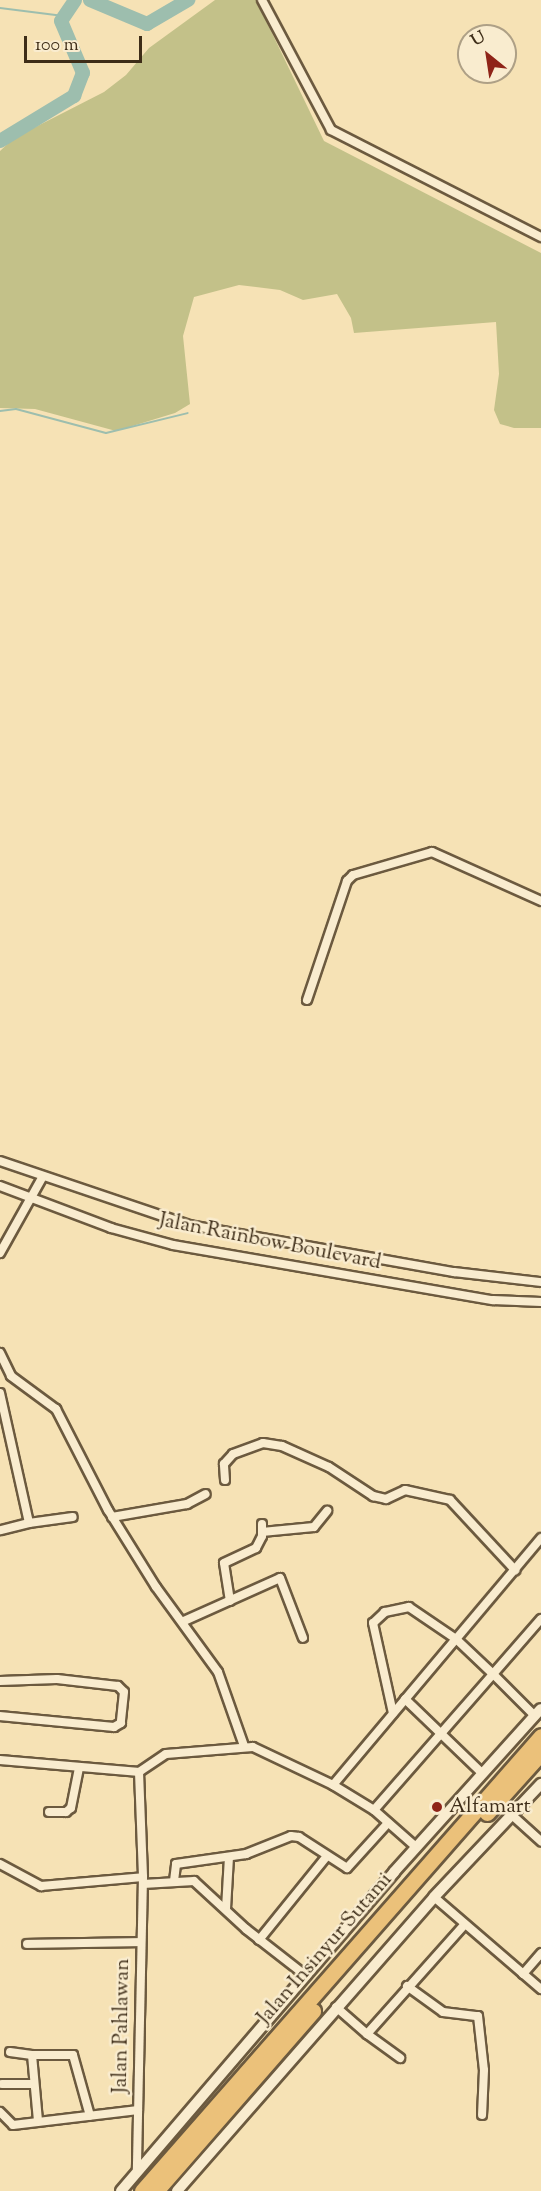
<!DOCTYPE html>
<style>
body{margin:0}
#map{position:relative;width:541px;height:2191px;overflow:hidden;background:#f6e2b5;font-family:"Sorts Mill Goudy",serif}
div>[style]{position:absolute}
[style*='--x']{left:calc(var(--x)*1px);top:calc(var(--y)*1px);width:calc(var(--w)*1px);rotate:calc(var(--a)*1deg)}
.green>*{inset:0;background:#c3c189}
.stream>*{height:2px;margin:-1px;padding:0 1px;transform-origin:1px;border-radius:1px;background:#9dbeae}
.river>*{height:14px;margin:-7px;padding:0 7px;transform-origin:7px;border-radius:7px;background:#9dbeae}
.roads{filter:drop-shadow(2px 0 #6c5a3f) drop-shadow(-2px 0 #6c5a3f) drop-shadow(0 2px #6c5a3f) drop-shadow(0 -2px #6c5a3f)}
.minor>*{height:8px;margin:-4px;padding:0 4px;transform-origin:4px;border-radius:4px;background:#f9eccf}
.tertiary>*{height:10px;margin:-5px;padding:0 5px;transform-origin:5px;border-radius:5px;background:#f9eccf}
.motorway>*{height:15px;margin:-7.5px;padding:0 7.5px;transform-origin:7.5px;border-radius:7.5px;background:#ebc17a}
.dots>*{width:16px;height:16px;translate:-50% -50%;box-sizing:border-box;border:3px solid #f9eccf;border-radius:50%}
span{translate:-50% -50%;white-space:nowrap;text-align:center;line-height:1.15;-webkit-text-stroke:5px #f9eccf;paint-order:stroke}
.street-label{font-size:21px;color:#3e2d18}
.poi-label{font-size:21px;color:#3e2d18}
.left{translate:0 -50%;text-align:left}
.north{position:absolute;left:457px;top:24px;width:60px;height:60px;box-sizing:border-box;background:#f9eccf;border:2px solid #aea086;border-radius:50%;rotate:330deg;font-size:16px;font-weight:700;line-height:24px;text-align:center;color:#3e2d18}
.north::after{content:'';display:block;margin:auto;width:21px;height:27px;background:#8f2418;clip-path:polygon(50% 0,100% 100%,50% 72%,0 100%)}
.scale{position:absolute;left:24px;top:36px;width:118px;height:27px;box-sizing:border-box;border:3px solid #3e2d18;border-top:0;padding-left:8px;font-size:18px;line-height:21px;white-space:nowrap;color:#3e2d18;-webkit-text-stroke:4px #f9eccf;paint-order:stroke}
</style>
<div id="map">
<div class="green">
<div style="clip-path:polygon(215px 0,256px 0,324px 141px,541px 253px,541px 428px,514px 428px,500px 424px,494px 410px,499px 374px,496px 322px,354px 333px,351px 318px,337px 294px,303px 300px,280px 290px,239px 285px,194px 297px,183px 336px,190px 404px,175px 413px,116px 431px,35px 409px,0 408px,0 151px,14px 138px,104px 92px,126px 75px,149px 48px)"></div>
</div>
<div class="stream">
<div style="--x:0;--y:8;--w:64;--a:7.1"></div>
<div style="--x:0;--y:411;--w:16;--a:-7"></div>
<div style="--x:16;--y:409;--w:93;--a:14.9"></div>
<div style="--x:106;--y:433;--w:84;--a:-13.7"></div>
</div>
<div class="river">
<div style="--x:90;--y:0;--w:62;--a:22.8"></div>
<div style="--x:147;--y:24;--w:48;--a:-30.3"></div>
<div style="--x:0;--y:141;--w:87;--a:-31.3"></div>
<div style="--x:74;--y:96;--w:25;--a:-69"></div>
<div style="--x:83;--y:73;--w:56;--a:-112.9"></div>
<div style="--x:61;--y:21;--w:25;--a:-56"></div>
</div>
<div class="roads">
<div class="minor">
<div style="--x:262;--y:0;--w:147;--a:62"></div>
<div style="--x:331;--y:130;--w:236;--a:27"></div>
<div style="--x:307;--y:1000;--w:126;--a:-71.4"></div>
<div style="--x:347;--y:881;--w:8;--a:-45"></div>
<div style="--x:353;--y:875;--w:82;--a:-16.2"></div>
<div style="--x:432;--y:852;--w:120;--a:24.2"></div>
<div style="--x:0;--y:1161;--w:200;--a:18.7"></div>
<div style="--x:189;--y:1225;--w:269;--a:10.1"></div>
<div style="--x:454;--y:1272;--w:88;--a:6.6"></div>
<div style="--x:0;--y:1186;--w:119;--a:20.7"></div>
<div style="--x:111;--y:1228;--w:64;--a:15.3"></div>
<div style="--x:173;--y:1245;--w:325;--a:9.8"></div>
<div style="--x:493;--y:1300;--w:48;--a:2.4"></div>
<div style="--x:0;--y:1253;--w:86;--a:-60.8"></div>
<div style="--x:0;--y:1353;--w:25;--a:64"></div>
<div style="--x:11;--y:1376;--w:56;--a:36.3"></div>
<div style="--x:56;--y:1409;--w:114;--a:62.8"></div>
<div style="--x:108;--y:1510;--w:91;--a:58.1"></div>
<div style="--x:156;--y:1587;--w:105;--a:53.9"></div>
<div style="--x:218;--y:1672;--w:78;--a:70.6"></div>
<div style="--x:0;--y:1393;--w:133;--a:77.4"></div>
<div style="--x:29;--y:1523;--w:30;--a:166"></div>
<div style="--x:225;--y:1480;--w:16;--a:-94"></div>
<div style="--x:224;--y:1464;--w:13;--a:-48"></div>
<div style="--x:233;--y:1454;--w:32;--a:-20"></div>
<div style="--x:263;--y:1443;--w:19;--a:9"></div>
<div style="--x:282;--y:1446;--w:51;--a:24.1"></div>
<div style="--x:329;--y:1467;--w:53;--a:33.4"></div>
<div style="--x:373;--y:1496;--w:13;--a:13"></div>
<div style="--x:386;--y:1499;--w:21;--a:-25"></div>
<div style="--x:405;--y:1490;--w:46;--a:12.5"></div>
<div style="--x:450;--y:1500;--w:96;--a:47.1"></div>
<div style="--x:112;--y:1517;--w:76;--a:-9.8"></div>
<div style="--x:187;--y:1504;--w:21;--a:-28"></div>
<div style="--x:29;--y:1523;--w:44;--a:-7.8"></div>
<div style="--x:262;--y:1532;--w:52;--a:-5.5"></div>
<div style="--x:314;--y:1527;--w:21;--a:-51"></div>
<div style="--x:230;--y:1601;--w:38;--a:-99"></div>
<div style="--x:224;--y:1563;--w:35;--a:-25"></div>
<div style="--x:256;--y:1548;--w:13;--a:-63"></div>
<div style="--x:262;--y:1536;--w:12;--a:-90"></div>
<div style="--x:184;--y:1621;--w:105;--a:-24.1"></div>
<div style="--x:280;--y:1578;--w:64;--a:69"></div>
<div style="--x:0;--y:1681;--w:57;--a:-2"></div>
<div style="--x:57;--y:1679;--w:61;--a:6.5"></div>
<div style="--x:118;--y:1686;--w:8;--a:45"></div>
<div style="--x:124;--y:1692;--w:31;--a:96"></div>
<div style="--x:121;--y:1723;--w:8;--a:150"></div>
<div style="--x:114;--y:1727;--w:115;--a:-174.5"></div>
<div style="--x:405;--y:1699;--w:108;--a:43.9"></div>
<div style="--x:535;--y:1716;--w:59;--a:-135"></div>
<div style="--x:493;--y:1674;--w:73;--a:-48.9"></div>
<div style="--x:0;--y:1760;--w:140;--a:4.9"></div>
<div style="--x:139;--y:1772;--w:32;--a:-34"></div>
<div style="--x:166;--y:1754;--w:87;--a:-4.6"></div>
<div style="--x:253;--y:1747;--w:89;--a:25.4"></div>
<div style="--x:333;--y:1785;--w:48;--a:31.4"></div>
<div style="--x:374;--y:1810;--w:56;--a:41.4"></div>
<div style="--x:139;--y:1772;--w:105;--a:87.8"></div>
<div style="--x:333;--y:1785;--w:191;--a:-49.9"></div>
<div style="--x:456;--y:1639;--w:57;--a:-145.8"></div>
<div style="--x:409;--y:1607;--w:25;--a:168"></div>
<div style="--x:385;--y:1612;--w:16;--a:137"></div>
<div style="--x:373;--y:1623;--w:92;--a:77.5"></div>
<div style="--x:374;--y:1810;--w:181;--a:-48.8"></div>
<div style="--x:493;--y:1674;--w:51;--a:-136.6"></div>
<div style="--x:456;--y:1639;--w:132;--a:-49.9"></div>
<div style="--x:49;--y:1812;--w:17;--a:0"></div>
<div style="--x:66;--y:1812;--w:6;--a:-39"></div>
<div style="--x:71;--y:1808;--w:41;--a:-78.7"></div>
<div style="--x:513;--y:1816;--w:38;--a:42"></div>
<div style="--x:0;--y:1864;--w:47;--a:28.2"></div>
<div style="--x:41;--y:1886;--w:102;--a:-5"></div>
<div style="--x:143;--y:1877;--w:293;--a:91.2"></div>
<div style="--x:174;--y:1881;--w:17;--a:-83"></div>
<div style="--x:176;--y:1864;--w:71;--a:-8.1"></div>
<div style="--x:246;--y:1854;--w:48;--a:-21.8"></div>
<div style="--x:291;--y:1836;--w:8;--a:7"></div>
<div style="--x:299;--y:1837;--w:57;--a:32.9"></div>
<div style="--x:347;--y:1868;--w:61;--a:-47.7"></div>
<div style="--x:143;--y:1884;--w:51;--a:-3.4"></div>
<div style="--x:194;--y:1881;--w:71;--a:42.7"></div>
<div style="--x:246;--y:1929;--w:75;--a:37.9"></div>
<div style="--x:434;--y:1897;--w:141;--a:40.7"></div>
<div style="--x:226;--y:1909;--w:52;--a:-86.7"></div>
<div style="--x:259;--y:1940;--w:108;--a:-51"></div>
<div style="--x:27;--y:1944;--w:114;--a:-1"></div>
<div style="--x:523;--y:1974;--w:28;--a:-49"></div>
<div style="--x:407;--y:1986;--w:44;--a:35.8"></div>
<div style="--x:443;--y:2012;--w:35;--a:7"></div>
<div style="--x:478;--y:2016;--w:54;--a:83.7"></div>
<div style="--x:484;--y:2070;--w:45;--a:92.5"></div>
<div style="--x:336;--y:2007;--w:41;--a:41.1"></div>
<div style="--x:367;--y:2034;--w:147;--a:-48.3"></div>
<div style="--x:367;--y:2034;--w:41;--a:36"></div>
<div style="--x:10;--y:2052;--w:22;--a:8"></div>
<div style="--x:32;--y:2055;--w:66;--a:84.8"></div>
<div style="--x:32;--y:2055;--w:41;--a:0"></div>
<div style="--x:73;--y:2055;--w:63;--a:74.4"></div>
<div style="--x:2;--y:2084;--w:32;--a:0"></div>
<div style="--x:0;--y:2112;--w:18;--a:45"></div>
<div style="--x:13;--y:2125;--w:126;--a:-6.8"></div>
</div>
<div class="tertiary">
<div style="--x:121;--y:2191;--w:420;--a:-49.4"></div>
<div style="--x:394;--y:1872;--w:219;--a:-48"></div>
<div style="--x:177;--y:2191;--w:390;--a:-48.8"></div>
<div style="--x:434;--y:1897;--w:156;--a:-46.6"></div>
</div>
<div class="motorway">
<div style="--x:487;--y:1813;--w:81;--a:-48"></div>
<div style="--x:142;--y:2191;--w:605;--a:-48.75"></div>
<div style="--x:156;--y:2191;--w:239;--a:-48.9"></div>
</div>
</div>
<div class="dots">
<div style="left:437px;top:1807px;background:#8f2418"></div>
</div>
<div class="street-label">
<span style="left:270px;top:1242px;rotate:11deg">Jalan Rainbow Boulevard</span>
<span style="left:325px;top:1949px;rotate:-49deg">Jalan Insinyur Sutami</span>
<span style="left:122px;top:2026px;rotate:-89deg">Jalan Pahlawan</span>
</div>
<div class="poi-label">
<span class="left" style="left:449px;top:1807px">Alfamart</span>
</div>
<div class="north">U</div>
<div class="scale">100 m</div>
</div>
